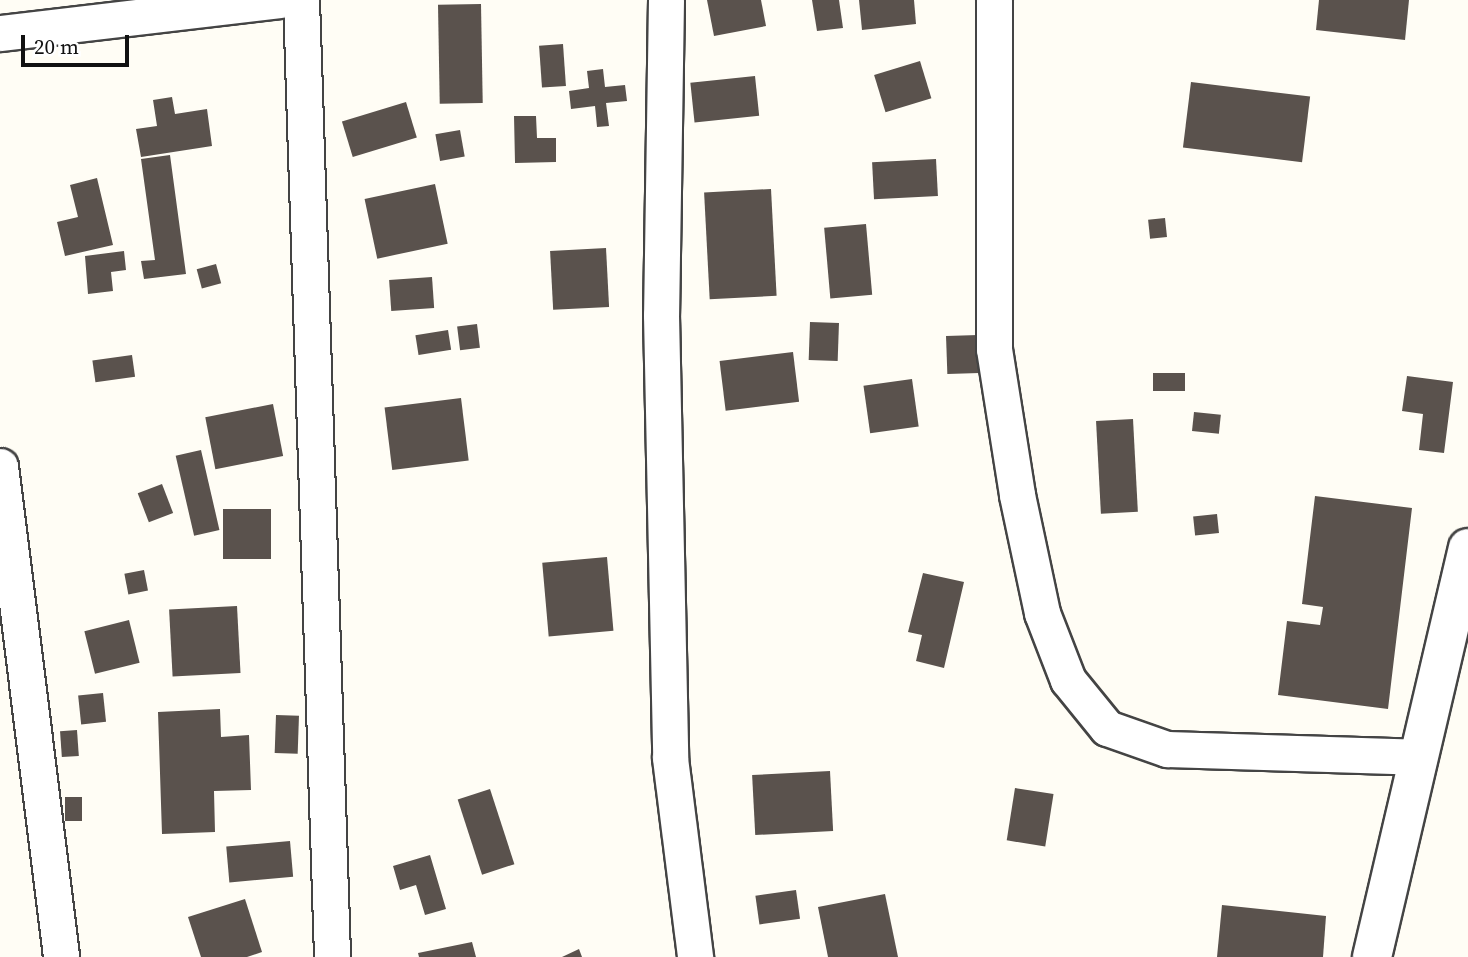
<!DOCTYPE html>
<style>
body{margin:0}
#map{position:relative;width:1468px;height:957px;overflow:hidden;background:#fffdf5;font-family:"Source Serif 4",serif}
div>[style]{position:absolute}
[style*='--x']{left:calc(var(--x)*1px);top:calc(var(--y)*1px);width:calc(var(--w)*1px);rotate:calc(var(--a)*1deg)}
.building>*{inset:0;background:#5a524d;transform-origin:0 0}
.roads{filter:drop-shadow(2px 0 #444) drop-shadow(-2px 0 #444) drop-shadow(0 2px #444) drop-shadow(0 -2px #444)}
.minor>*{height:35px;margin:-17.5px;padding:0 17.5px;transform-origin:17.5px;border-radius:17.5px;background:#fff}
.tertiary>*{height:38px;margin:-19px;padding:0 19px;transform-origin:19px;border-radius:19px;background:#fff}
span{translate:-50% -50%;white-space:nowrap;text-align:center;line-height:1.15;-webkit-text-stroke:7px #fff;paint-order:stroke}
.scale{position:absolute;left:21px;top:35px;width:108px;height:32px;box-sizing:border-box;border:4px solid #111;border-top:0;padding-left:9px;font-size:21px;line-height:24px;white-space:nowrap;color:#111;-webkit-text-stroke:5px #fff;paint-order:stroke}
</style>
<div id="map">
<div class="building">
<div style="clip-path:polygon(707px 0,761px 0,766px 26px,714px 36px)"></div>
<div style="clip-path:polygon(812px 0,839px 0,843px 28px,817px 31px)"></div>
<div style="clip-path:polygon(859px 0,914px 0,916px 24px,862px 30px)"></div>
<div style="clip-path:polygon(1319px 0,1409px 0,1405px 40px,1316px 30px)"></div>
<div style="left:481px;top:4px;width:99px;height:43px;rotate:89deg"></div>
<div style="left:563px;top:44px;width:42px;height:24px;rotate:86deg"></div>
<div style="left:920px;top:61px;width:39px;height:48px;rotate:73deg"></div>
<div style="clip-path:polygon(603px 69px,605px 87px,625px 85px,627px 101px,606px 103px,609px 126px,597px 127px,595px 106px,571px 109px,569px 91px,589px 88px,587px 71px)"></div>
<div style="left:755px;top:76px;width:40px;height:65px;rotate:84deg"></div>
<div style="left:1191px;top:82px;width:120px;height:66px;rotate:7deg"></div>
<div style="clip-path:polygon(172px 97px,175px 114px,207px 109px,212px 146px,141px 157px,136px 129px,157px 126px,153px 100px)"></div>
<div style="left:406px;top:102px;width:37px;height:67px;rotate:73deg"></div>
<div style="clip-path:polygon(514px 116px,536px 116px,537px 138px,556px 138px,556px 162px,515px 163px)"></div>
<div style="left:460px;top:130px;width:27px;height:25px;rotate:80deg"></div>
<div style="clip-path:polygon(170px 155px,186px 274px,144px 279px,141px 261px,155px 260px,141px 159px)"></div>
<div style="left:936px;top:159px;width:37px;height:64px;rotate:87deg"></div>
<div style="clip-path:polygon(97px 178px,113px 245px,65px 256px,57px 222px,78px 217px,70px 185px)"></div>
<div style="left:435px;top:184px;width:61px;height:72px;rotate:78deg"></div>
<div style="left:771px;top:189px;width:107px;height:67px;rotate:87deg"></div>
<div style="left:1165px;top:218px;width:19px;height:17px;rotate:84deg"></div>
<div style="left:866px;top:224px;width:71px;height:42px;rotate:85deg"></div>
<div style="left:606px;top:248px;width:59px;height:56px;rotate:87deg"></div>
<div style="clip-path:polygon(124px 251px,126px 270px,111px 272px,113px 291px,88px 294px,85px 256px)"></div>
<div style="left:216px;top:264px;width:20px;height:20px;rotate:75deg"></div>
<div style="left:432px;top:277px;width:31px;height:43px;rotate:86deg"></div>
<div style="left:810px;top:322px;width:29px;height:38px;rotate:2deg"></div>
<div style="left:477px;top:324px;width:24px;height:20px;rotate:83deg"></div>
<div style="left:448px;top:330px;width:20px;height:33px;rotate:81deg"></div>
<div style="left:978px;top:335px;width:38px;height:32px;rotate:88deg"></div>
<div style="left:793px;top:352px;width:50px;height:74px;rotate:83deg"></div>
<div style="left:132px;top:355px;width:22px;height:40px;rotate:82deg"></div>
<div style="left:1185px;top:373px;width:18px;height:32px;rotate:90deg"></div>
<div style="clip-path:polygon(1407px 376px,1453px 382px,1444px 453px,1419px 450px,1423px 414px,1402px 411px)"></div>
<div style="left:912px;top:379px;width:48px;height:49px;rotate:82deg"></div>
<div style="left:461px;top:398px;width:63px;height:77px;rotate:83deg"></div>
<div style="left:273px;top:404px;width:53px;height:69px;rotate:79deg"></div>
<div style="left:1194px;top:412px;width:27px;height:19px;rotate:6deg"></div>
<div style="left:1133px;top:419px;width:93px;height:37px;rotate:87deg"></div>
<div style="left:201px;top:450px;width:82px;height:26px;rotate:77deg"></div>
<div style="left:162px;top:484px;width:31px;height:26px;rotate:69deg"></div>
<div style="clip-path:polygon(1315px 496px,1412px 508px,1388px 709px,1278px 695px,1287px 621px,1320px 625px,1323px 607px,1302px 604px)"></div>
<div style="left:271px;top:509px;width:50px;height:48px;rotate:90deg"></div>
<div style="left:1217px;top:514px;width:19px;height:24px;rotate:84deg"></div>
<div style="left:607px;top:557px;width:74px;height:65px;rotate:85deg"></div>
<div style="left:144px;top:570px;width:21px;height:20px;rotate:79deg"></div>
<div style="clip-path:polygon(923px 573px,964px 582px,944px 668px,916px 661px,922px 635px,908px 632px)"></div>
<div style="left:237px;top:606px;width:67px;height:68px;rotate:87deg"></div>
<div style="left:129px;top:620px;width:44px;height:46px;rotate:76deg"></div>
<div style="left:103px;top:693px;width:29px;height:25px;rotate:84deg"></div>
<div style="clip-path:polygon(220px 709px,221px 737px,249px 735px,251px 790px,214px 791px,215px 832px,162px 834px,158px 712px)"></div>
<div style="left:276px;top:715px;width:23px;height:38px;rotate:2deg"></div>
<div style="left:77px;top:730px;width:26px;height:17px;rotate:86deg"></div>
<div style="left:830px;top:771px;width:60px;height:78px;rotate:87deg"></div>
<div style="left:1015px;top:788px;width:39px;height:53px;rotate:9deg"></div>
<div style="left:490px;top:789px;width:79px;height:34px;rotate:72deg"></div>
<div style="left:65px;top:797px;width:17px;height:24px"></div>
<div style="left:290px;top:841px;width:36px;height:64px;rotate:85deg"></div>
<div style="clip-path:polygon(430px 855px,446px 909px,425px 915px,416px 885px,400px 890px,393px 866px)"></div>
<div style="left:796px;top:890px;width:29px;height:41px;rotate:82deg"></div>
<div style="clip-path:polygon(885px 894px,898px 957px,828px 957px,818px 907px)"></div>
<div style="clip-path:polygon(245px 899px,262px 952px,247px 957px,201px 957px,188px 917px)"></div>
<div style="clip-path:polygon(1222px 905px,1326px 916px,1323px 957px,1217px 957px)"></div>
<div style="clip-path:polygon(472px 942px,476px 957px,419px 957px,418px 953px)"></div>
<div style="clip-path:polygon(579px 949px,582px 957px,562px 957px)"></div>
</div>
<div class="roads">
<div class="minor">
<div style="--x:301;--y:0;--w:958;--a:88.14"></div>
<div style="--x:666;--y:0;--w:315;--a:90.9"></div>
<div style="--x:661;--y:315;--w:443;--a:88.8"></div>
<div style="--x:670;--y:758;--w:201;--a:82.8"></div>
<div style="--x:994;--y:0;--w:349;--a:90"></div>
<div style="--x:994;--y:349;--w:148;--a:81"></div>
<div style="--x:1017;--y:495;--w:121;--a:78"></div>
<div style="--x:1042;--y:613;--w:72;--a:68.8"></div>
<div style="--x:1068;--y:680;--w:62;--a:50.9"></div>
<div style="--x:1107;--y:728;--w:64;--a:19.3"></div>
<div style="--x:1167;--y:749;--w:250;--a:1.8"></div>
<div style="--x:0;--y:33;--w:281;--a:-6.7"></div>
<div style="--x:0;--y:466;--w:495;--a:82.9"></div>
</div>
<div class="tertiary">
<div style="--x:1372;--y:957;--w:420;--a:-76.8"></div>
</div>
</div>
<div class="scale">20 m</div>
</div>
